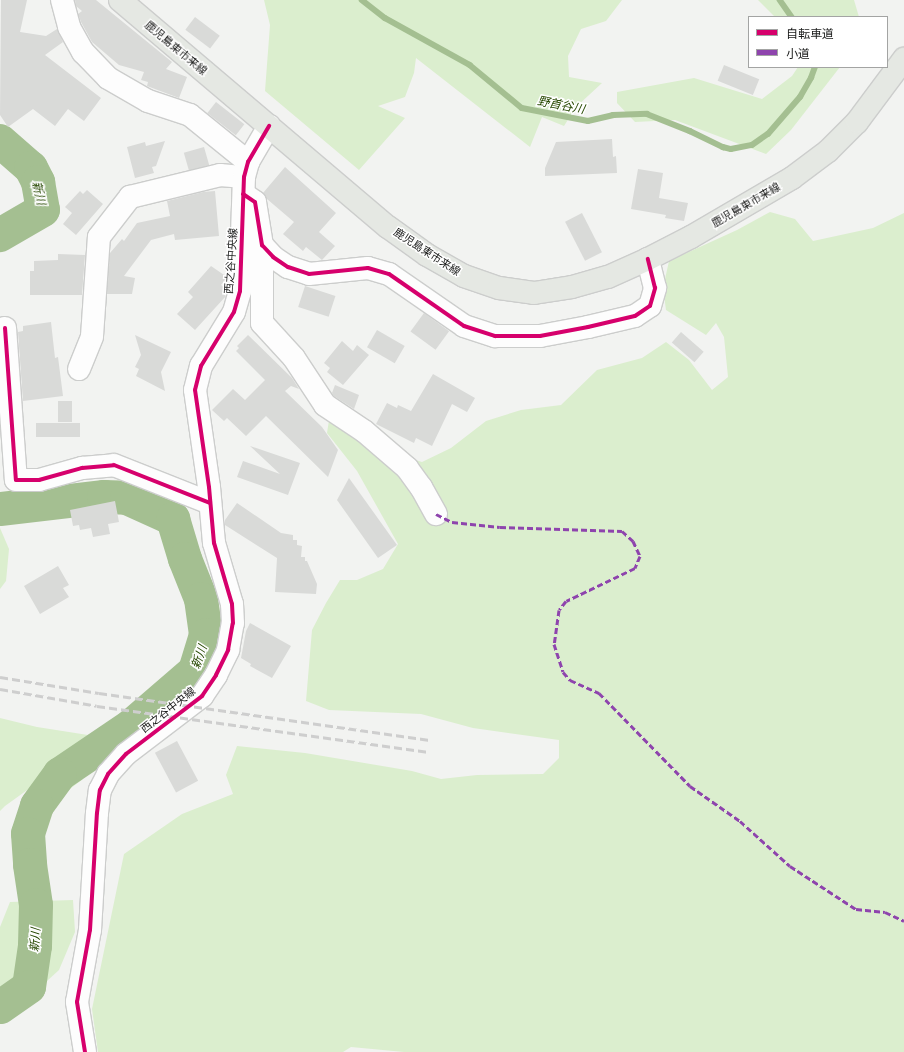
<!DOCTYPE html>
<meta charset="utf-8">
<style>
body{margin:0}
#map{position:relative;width:904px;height:1052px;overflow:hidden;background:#f2f3f1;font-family:Cabin,"Noto Sans JP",sans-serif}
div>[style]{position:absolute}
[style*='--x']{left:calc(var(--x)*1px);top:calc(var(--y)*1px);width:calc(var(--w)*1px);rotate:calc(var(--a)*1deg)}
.green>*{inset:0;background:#dbeece}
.stream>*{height:5.5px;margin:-2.75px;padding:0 2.75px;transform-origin:2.75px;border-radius:2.75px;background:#a4bf91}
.river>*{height:34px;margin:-17px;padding:0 17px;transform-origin:17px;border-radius:17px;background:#a4bf91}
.building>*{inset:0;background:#d9dad8;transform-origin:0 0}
.roads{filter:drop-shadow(1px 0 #cccdcc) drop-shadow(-1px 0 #cccdcc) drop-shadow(0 1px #cccdcc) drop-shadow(0 -1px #cccdcc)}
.minor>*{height:22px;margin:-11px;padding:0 11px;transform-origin:11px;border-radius:11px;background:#fdfdfd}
.major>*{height:22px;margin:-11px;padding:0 11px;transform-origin:11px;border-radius:11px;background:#e5e8e3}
.rail>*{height:3px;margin-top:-1.5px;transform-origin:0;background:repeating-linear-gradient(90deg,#cecece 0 8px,transparent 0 12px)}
.quiet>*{height:3px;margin-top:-1.5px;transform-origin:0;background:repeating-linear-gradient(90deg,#8e44ad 0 6px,transparent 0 9px)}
.cycleway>*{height:4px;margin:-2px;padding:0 2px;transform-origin:2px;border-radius:2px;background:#d6006c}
span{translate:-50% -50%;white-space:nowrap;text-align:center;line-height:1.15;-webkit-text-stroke:3px #fff;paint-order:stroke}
.street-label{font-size:11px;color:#1a1b1a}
.water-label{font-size:12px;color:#264800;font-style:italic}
.legend{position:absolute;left:748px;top:16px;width:140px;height:52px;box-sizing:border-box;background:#fff;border:1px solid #a3a4a3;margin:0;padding:5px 7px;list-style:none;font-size:12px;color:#1a1b1a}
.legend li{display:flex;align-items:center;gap:8px;height:20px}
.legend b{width:20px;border:1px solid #a3a4a3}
</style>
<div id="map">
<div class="green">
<div style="clip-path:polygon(264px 0,622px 0,606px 21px,581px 29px,568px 56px,569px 77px,602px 83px,576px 107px,564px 126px,542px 117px,530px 147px,416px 58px,414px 73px,405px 97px,378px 106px,405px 118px,359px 170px,265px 91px,270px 25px)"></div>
<div style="clip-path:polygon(758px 0,854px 0,859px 17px,775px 17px)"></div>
<div style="clip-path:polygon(798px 67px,840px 67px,791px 130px,766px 154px,675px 120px,635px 122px,617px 103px,617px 92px,694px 78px,762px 99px,792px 76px)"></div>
<div style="clip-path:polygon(770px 212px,795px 219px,813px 241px,873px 228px,904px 213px,904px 1052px,404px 1052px,351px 1047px,343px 1052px,98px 1052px,92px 1009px,124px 854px,182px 814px,233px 794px,226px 775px,237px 746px,305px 753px,412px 771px,441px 779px,477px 775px,543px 774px,559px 758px,559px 740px,473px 728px,421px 714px,329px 710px,306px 701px,312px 630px,326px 603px,340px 580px,357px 580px,383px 569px,398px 544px,357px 471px,327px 433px,330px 414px,381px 449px,422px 462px,451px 448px,486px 421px,521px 410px,561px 405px,597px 370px,642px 358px,666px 342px,689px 360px,712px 390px,728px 377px,724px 337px,716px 323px,706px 335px,666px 310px,663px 288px,669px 261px,737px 230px)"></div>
<div style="clip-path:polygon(0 528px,9px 549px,6px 581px,0 589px)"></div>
<div style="clip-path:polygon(0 718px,37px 727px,88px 735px,83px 779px,62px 795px,30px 788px,5px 806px,0 811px)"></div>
<div style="clip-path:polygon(73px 900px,75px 932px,59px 970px,0 1024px,0 927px,10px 902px)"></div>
</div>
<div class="stream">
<div style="--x:362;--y:0;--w:29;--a:38"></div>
<div style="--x:385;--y:18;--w:97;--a:28.9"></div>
<div style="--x:470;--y:65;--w:67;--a:39.6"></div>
<div style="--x:522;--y:108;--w:67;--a:11.1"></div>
<div style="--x:588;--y:121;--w:26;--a:-13"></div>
<div style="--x:613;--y:115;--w:34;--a:-2"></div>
<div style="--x:647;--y:114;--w:46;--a:21.6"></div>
<div style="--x:690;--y:131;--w:37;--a:26"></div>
<div style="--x:723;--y:147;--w:8;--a:14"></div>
<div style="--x:731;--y:149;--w:21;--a:-11"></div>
<div style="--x:752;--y:145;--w:19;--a:-35"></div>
<div style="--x:768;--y:134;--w:49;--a:-49.1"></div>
<div style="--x:800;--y:97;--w:22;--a:-60"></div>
<div style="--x:811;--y:78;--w:12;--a:-70"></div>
<div style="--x:780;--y:0;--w:21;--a:55"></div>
</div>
<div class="river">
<div style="--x:0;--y:141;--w:41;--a:41.1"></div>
<div style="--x:31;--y:168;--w:16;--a:63"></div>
<div style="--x:38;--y:182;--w:28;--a:80"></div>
<div style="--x:43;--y:210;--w:50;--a:149.8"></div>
<div style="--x:0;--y:509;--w:105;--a:-6.6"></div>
<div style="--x:104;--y:497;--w:23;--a:2"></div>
<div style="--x:127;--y:498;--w:51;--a:24.5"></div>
<div style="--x:173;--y:519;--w:42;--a:73.3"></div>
<div style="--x:185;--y:559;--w:43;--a:68.2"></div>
<div style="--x:201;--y:599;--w:36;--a:82"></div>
<div style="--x:206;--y:635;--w:38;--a:107"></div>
<div style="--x:195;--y:671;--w:84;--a:139.3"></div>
<div style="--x:131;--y:726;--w:86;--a:145.9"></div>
<div style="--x:60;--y:774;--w:39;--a:126"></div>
<div style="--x:37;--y:806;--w:29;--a:108"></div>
<div style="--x:28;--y:834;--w:31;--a:86"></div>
<div style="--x:30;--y:865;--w:40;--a:81.5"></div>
<div style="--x:36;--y:905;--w:41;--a:91.4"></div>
<div style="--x:35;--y:946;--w:41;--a:98.3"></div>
<div style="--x:29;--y:987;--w:35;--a:145"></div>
</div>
<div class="building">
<div style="clip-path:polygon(1px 0,27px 0,20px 32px,46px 36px,57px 29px,63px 42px,45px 55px,101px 98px,84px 121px,68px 109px,55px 126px,33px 109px,8px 127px,0 115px)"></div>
<div style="clip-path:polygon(75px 0,96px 0,172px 62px,166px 69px,187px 77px,179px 98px,147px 86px,148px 82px,141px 80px,144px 72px,119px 65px,92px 42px,81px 22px,78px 14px,82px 11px,76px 6px)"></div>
<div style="left:195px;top:17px;width:31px;height:16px;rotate:37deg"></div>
<div style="left:724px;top:65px;width:38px;height:17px;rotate:22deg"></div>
<div style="left:216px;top:102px;width:36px;height:14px;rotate:38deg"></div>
<div style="clip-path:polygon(612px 139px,613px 157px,616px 156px,617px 173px,545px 176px,545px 168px,556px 142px)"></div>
<div style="clip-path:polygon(165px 141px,156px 166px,152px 167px,154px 173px,135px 178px,127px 147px,145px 142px,146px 146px)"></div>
<div style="left:204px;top:147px;width:19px;height:21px;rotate:74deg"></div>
<div style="clip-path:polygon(285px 167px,336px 213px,319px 232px,335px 246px,322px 260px,306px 247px,303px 251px,283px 234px,294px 222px,267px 199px,263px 193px)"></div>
<div style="clip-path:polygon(638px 169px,663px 173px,659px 198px,688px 203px,684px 221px,665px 218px,666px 215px,631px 209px)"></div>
<div style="clip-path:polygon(87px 190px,103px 204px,76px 235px,63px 224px,72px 213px,65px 207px,80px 191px,83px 194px)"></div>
<div style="clip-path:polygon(215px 191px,219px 236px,175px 240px,174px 234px,151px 240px,124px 276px,135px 278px,132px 294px,107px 294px,110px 253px,122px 239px,124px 241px,137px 223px,170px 216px,167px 201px,203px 192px)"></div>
<div style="left:582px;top:213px;width:44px;height:19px;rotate:63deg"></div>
<div style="clip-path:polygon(58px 254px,85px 255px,82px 295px,30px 295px,30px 271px,34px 271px,34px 261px,58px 260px)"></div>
<div style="clip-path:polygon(211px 266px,227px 277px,221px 285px,226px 289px,222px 293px,226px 296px,195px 330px,177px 314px,193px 297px,188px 292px)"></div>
<div style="left:305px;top:286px;width:32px;height:22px;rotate:18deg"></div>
<div style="left:424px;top:313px;width:31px;height:23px;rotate:36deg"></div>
<div style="clip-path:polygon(51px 322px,55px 358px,58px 357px,63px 396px,23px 401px,18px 332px,23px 331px,23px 326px)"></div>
<div style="left:377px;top:330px;width:32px;height:20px;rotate:30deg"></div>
<div style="left:681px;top:332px;width:30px;height:14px;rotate:41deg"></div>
<div style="clip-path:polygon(135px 335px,171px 352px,161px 372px,165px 391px,136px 376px,139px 369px,135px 367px,141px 355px)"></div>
<div style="clip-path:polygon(248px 335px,292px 378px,299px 389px,291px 386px,285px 391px,322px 427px,338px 450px,328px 477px,266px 416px,246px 436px,227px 418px,224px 421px,212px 410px,233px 389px,245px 400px,265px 380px,236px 351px,239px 348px,237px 346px)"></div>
<div style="clip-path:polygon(342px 341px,353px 351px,357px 345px,369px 355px,343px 385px,327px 372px,330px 368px,324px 363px)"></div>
<div style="clip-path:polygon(433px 374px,475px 398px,467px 412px,452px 404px,432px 446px,416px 438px,414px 443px,376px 424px,387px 403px,397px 408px,398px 405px,411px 411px)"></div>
<div style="clip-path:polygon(335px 385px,359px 395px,354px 409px,334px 396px,332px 393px)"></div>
<div style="left:58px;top:401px;width:14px;height:21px"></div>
<div style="left:80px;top:423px;width:14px;height:44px;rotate:90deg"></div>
<div style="clip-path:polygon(250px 446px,300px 463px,288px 495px,237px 477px,243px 461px,280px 474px)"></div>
<div style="clip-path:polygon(349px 478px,397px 545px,378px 558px,337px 500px)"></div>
<div style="clip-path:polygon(115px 501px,119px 522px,108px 524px,110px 534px,93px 537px,91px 528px,80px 530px,79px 525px,73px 526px,70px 510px)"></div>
<div style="clip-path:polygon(237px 503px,281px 533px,293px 535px,293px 540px,297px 540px,297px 545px,302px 546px,301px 557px,305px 557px,305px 561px,307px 561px,317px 584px,316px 594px,275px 592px,277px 558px,225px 525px,225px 520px)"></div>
<div style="clip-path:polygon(58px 566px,69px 585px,63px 588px,69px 597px,40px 614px,24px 586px)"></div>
<div style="clip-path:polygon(250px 623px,291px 646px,272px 678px,250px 666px,251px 664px,241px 658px,246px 631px)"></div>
<div style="left:177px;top:741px;width:45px;height:25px;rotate:62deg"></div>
</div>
<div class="roads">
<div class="minor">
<div style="--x:62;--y:0;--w:28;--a:75"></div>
<div style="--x:69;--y:27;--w:29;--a:61"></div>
<div style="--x:83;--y:52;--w:36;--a:46"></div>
<div style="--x:108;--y:78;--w:46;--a:29.9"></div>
<div style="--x:148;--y:101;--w:44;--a:18.4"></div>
<div style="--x:190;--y:115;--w:75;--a:39"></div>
<div style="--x:245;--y:195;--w:12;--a:35"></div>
<div style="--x:255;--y:202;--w:44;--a:80.8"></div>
<div style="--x:262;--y:245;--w:16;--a:47"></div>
<div style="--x:273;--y:257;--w:18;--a:34"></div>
<div style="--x:288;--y:267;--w:22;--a:18"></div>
<div style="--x:309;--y:274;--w:59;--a:-5.8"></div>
<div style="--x:368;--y:268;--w:22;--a:16"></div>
<div style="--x:389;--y:274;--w:91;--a:34.7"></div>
<div style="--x:464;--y:326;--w:33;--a:18"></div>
<div style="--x:495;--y:336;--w:45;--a:0"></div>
<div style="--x:540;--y:336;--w:49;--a:-10.6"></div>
<div style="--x:588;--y:327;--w:48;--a:-13.2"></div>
<div style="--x:635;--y:316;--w:18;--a:-34"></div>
<div style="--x:650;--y:306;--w:19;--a:-74"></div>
<div style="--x:655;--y:288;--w:30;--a:-104"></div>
<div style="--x:262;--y:245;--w:78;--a:90"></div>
<div style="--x:262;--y:323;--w:47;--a:47.6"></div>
<div style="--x:294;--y:358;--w:56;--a:56.6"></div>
<div style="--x:325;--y:405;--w:47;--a:33.7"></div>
<div style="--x:364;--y:431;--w:57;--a:40.7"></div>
<div style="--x:407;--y:468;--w:24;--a:54"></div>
<div style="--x:421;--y:487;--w:31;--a:61"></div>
<div style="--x:5;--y:328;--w:152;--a:85.9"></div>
<div style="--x:16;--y:480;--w:23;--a:0"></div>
<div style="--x:39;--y:480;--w:45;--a:-15.6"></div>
<div style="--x:82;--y:468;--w:32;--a:-5"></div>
<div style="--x:114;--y:465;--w:103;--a:21.6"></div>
<div style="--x:79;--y:369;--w:35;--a:-68"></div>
<div style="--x:92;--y:336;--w:99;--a:-86"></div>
<div style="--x:99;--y:237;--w:51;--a:-52.2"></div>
<div style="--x:130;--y:197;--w:93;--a:-13.7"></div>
<div style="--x:220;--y:175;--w:24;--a:5"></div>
<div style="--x:85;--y:1052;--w:51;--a:-99.1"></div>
<div style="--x:77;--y:1002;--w:73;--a:-79.8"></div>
<div style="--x:90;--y:930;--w:117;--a:-86.6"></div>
<div style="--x:97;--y:813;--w:23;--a:-83"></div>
<div style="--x:100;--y:790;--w:18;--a:-63"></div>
<div style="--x:108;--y:774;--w:27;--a:-48"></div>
<div style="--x:126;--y:754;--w:96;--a:-37.3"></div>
<div style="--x:202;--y:696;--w:25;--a:-56"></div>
<div style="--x:216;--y:675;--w:28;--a:-64"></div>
<div style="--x:228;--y:650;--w:27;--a:-80"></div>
<div style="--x:233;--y:623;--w:19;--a:-93"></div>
<div style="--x:232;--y:604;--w:64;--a:-106.4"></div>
<div style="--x:214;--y:543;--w:56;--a:-95.1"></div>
<div style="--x:209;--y:487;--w:98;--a:-98.2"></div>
<div style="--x:195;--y:390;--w:25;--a:-76"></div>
<div style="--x:201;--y:366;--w:63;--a:-58.6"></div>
<div style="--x:234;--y:312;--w:22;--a:-74"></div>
<div style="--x:240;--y:291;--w:114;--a:-88"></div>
<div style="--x:244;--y:177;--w:16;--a:-75"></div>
<div style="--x:248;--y:162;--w:42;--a:-59.7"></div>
</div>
<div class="major">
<div style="--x:120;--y:0;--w:351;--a:40.3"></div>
<div style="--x:388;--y:227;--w:48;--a:35.7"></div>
<div style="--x:427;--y:255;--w:43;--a:29.6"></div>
<div style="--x:464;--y:276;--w:37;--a:19"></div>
<div style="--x:499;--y:288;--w:35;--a:8"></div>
<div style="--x:534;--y:293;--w:38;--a:-9"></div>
<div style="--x:572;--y:287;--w:37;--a:-16"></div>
<div style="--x:608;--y:277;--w:44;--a:-24.2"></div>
<div style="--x:648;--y:259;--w:48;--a:-27.1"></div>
<div style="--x:691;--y:237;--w:117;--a:-30.3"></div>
<div style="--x:792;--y:178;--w:45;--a:-36.9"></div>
<div style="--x:828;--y:151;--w:41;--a:-45"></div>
<div style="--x:857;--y:122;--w:79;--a:-53.3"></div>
</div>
</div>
<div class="rail">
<div style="--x:0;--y:677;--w:100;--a:9.2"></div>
<div style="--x:99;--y:693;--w:334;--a:8.1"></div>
<div style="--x:0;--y:689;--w:98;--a:9.9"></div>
<div style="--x:97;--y:706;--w:335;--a:7.9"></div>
</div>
<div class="quiet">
<div style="--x:436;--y:514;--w:18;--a:27"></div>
<div style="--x:452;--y:522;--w:48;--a:5.9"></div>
<div style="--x:500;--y:527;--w:122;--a:1.9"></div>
<div style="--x:622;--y:531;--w:15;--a:42"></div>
<div style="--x:633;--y:541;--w:17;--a:65"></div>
<div style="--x:640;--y:556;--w:13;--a:113"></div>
<div style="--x:635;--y:568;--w:76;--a:154.4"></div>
<div style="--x:566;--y:601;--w:11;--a:128"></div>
<div style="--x:559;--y:610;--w:34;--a:98"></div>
<div style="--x:554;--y:644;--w:29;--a:72"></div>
<div style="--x:563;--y:672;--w:11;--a:49"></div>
<div style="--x:570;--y:680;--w:32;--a:24"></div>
<div style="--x:599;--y:693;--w:130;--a:45.6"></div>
<div style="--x:690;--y:786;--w:61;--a:35"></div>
<div style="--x:740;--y:821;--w:67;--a:42"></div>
<div style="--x:790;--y:866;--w:79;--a:33.1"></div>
<div style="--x:856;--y:909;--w:29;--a:6"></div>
<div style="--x:885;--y:912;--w:21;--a:25"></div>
</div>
<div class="cycleway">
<div style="--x:243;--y:194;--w:14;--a:34"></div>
<div style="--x:255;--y:202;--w:44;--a:80.8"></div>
<div style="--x:262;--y:245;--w:16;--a:47"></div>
<div style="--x:273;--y:257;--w:18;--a:34"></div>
<div style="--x:288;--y:267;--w:22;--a:18"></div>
<div style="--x:309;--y:274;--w:59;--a:-5.8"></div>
<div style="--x:368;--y:268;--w:22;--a:16"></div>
<div style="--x:389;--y:274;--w:91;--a:34.7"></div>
<div style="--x:464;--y:326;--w:33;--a:18"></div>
<div style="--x:495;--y:336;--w:45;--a:0"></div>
<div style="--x:540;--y:336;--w:49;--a:-10.6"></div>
<div style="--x:588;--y:327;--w:48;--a:-13.2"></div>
<div style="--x:635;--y:316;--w:18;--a:-34"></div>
<div style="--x:650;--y:306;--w:19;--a:-74"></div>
<div style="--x:655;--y:288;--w:30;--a:-104"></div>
<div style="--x:5;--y:328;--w:152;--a:85.9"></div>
<div style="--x:16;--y:480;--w:23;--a:0"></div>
<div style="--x:39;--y:480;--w:45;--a:-15.6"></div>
<div style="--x:82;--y:468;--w:32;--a:-5"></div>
<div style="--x:114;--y:465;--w:103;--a:21.6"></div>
<div style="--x:85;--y:1052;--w:51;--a:-99.1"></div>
<div style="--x:77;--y:1002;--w:73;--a:-79.8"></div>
<div style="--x:90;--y:930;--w:117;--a:-86.6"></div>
<div style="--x:97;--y:813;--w:23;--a:-83"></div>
<div style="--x:100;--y:790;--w:18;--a:-63"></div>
<div style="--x:108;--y:774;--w:27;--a:-48"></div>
<div style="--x:126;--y:754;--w:96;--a:-37.3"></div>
<div style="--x:202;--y:696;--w:25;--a:-56"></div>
<div style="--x:216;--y:675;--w:28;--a:-64"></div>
<div style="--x:228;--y:650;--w:27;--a:-80"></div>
<div style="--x:233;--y:623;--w:19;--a:-93"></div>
<div style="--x:232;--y:604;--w:64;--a:-106.4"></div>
<div style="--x:214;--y:543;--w:56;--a:-95.1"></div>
<div style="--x:209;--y:487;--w:98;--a:-98.2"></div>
<div style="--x:195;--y:390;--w:25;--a:-76"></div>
<div style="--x:201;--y:366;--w:63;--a:-58.6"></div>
<div style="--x:234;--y:312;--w:22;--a:-74"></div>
<div style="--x:240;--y:291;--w:114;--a:-88"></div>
<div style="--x:244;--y:177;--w:16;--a:-75"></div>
<div style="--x:248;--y:162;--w:42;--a:-59.7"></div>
</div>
<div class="street-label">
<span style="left:176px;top:48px;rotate:40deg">鹿児島東市来線</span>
<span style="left:746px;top:205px;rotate:-30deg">鹿児島東市来線</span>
<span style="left:427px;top:252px;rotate:33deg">鹿児島東市来線</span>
<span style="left:231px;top:261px;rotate:-86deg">西之谷中央線</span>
<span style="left:168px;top:710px;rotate:-38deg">西之谷中央線</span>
</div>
<div class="water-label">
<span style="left:561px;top:105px;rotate:11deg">野首谷川</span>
<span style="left:39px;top:193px;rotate:77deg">新川</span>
<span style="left:199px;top:657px;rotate:-71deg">新川</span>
<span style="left:35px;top:940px;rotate:-86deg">新川</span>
</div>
<ul class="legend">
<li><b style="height:5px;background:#d6006c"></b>自転車道</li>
<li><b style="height:5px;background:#8e44ad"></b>小道</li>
</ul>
</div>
